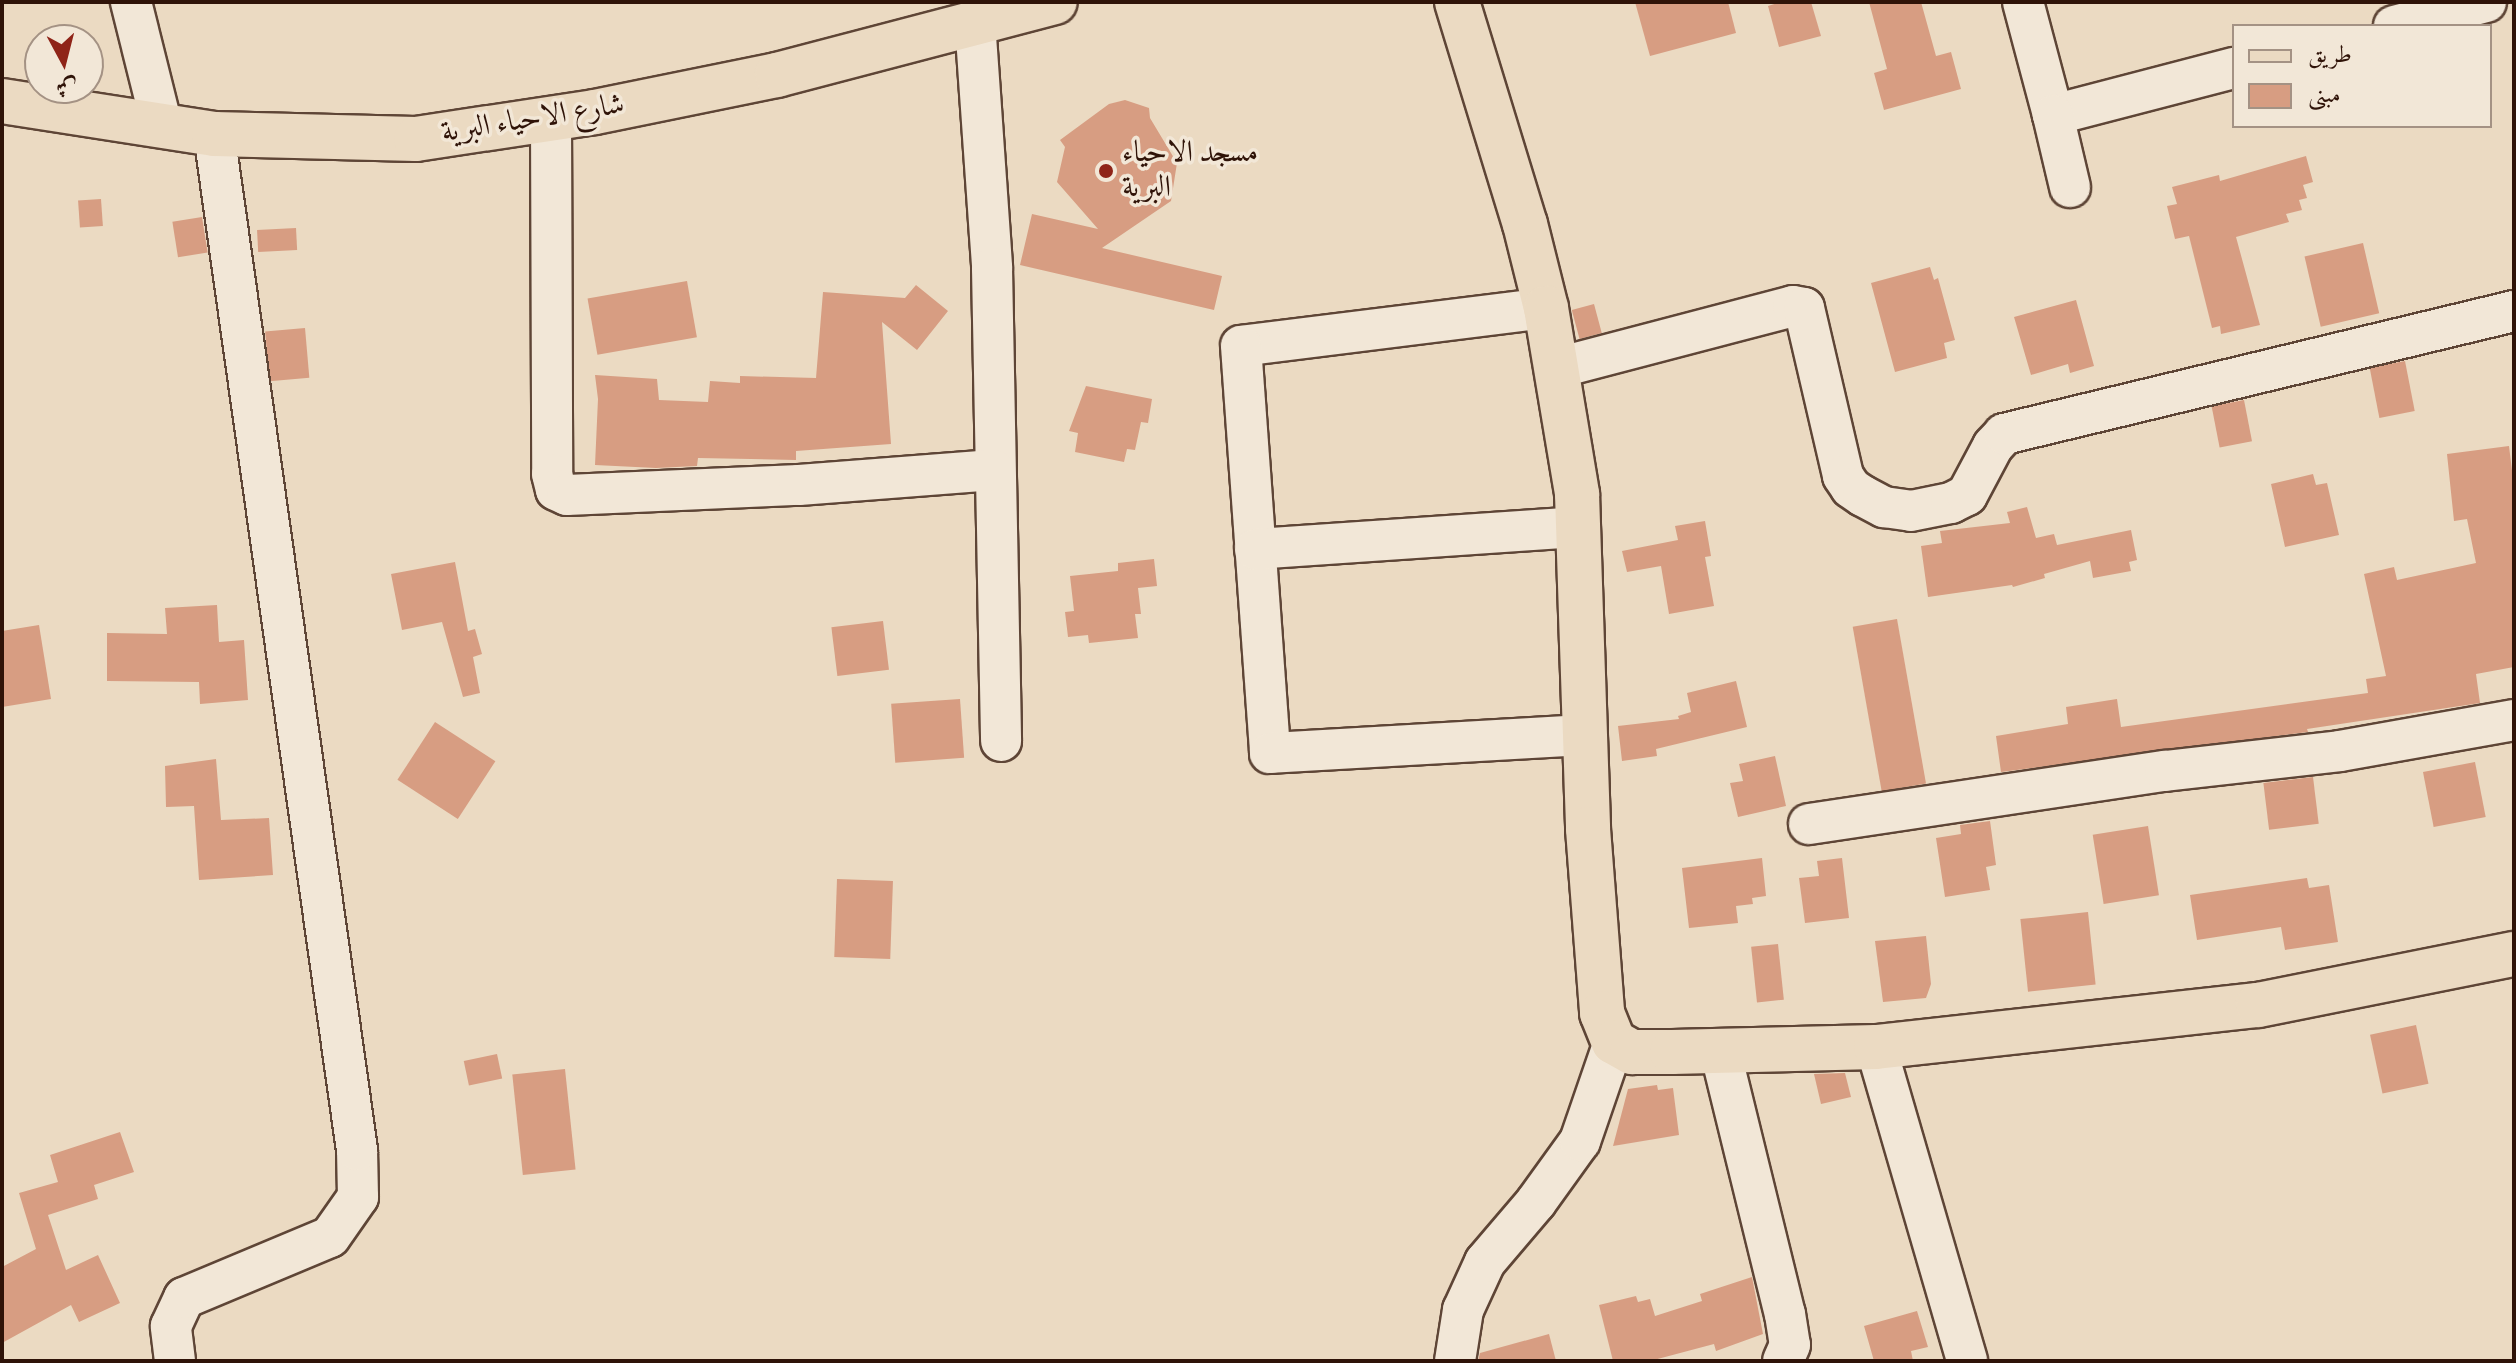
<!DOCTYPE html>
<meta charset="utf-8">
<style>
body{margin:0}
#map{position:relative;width:2516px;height:1363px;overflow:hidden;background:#ebdac2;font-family:"Sorts Mill Goudy",Amiri,serif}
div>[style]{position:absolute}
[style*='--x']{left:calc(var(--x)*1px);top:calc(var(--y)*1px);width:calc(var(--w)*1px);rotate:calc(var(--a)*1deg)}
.building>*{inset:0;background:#d79d82;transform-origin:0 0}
.roads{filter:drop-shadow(2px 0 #5e4536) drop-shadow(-2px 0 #5e4536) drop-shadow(0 2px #5e4536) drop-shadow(0 -2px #5e4536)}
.minor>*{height:40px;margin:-20px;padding:0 20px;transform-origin:20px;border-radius:20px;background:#f2e7d7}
.major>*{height:44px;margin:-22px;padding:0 22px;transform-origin:22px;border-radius:22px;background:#ebdac2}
.dots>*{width:22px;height:22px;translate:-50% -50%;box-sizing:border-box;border:4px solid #f2e7d7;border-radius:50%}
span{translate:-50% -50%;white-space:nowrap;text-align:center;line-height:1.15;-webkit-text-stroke:7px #f2e7d7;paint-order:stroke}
.street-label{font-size:30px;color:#2f1308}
.poi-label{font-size:30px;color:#2f1308}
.left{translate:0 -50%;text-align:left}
.frame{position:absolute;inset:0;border:4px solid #2f1308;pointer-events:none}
.legend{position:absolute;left:2232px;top:24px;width:260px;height:104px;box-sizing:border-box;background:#f2e7d7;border:2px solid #a49284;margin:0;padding:10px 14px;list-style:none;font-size:24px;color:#2f1308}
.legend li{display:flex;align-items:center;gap:16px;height:40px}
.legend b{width:40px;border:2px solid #a49284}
.north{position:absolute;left:24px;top:24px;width:80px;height:80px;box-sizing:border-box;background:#f2e7d7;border:2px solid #a49284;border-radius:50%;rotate:173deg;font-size:22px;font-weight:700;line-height:32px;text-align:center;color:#2f1308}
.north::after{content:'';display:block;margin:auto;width:28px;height:36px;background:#8f2418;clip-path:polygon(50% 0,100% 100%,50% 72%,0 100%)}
</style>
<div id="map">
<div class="building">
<div style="clip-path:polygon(1635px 2px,1728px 2px,1736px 33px,1650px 56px)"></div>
<div style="clip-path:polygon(1781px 2px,1811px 2px,1821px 36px,1779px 47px,1768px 6px)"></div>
<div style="clip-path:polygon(1869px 2px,1921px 2px,1936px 56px,1951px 52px,1961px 89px,1884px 110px,1874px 73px,1887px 69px)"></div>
<div style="clip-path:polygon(1125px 100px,1149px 108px,1150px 118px,1177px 163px,1171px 201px,1102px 248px,1222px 276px,1214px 310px,1020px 265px,1032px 214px,1098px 229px,1057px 182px,1065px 147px,1060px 140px,1109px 104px)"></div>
<div style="clip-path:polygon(2306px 156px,2313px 182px,2303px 185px,2307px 198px,2299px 200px,2302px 210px,2286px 214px,2289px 222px,2236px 237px,2260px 325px,2221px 334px,2220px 326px,2212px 328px,2189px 236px,2175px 239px,2167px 206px,2177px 204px,2172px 187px,2219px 175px,2220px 181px)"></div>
<div style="left:101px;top:199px;width:27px;height:23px;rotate:86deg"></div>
<div style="left:202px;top:217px;width:36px;height:30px;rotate:81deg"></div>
<div style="left:296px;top:228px;width:22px;height:39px;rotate:87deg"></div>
<div style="left:2363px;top:243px;width:72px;height:60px;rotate:77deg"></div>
<div style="clip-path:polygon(1930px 267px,1934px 280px,1938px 278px,1955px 340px,1944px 343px,1947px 358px,1895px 372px,1871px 283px)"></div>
<div style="left:687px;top:281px;width:57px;height:101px;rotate:80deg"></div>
<div style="clip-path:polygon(916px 285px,948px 311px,917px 350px,882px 322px,891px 444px,796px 451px,796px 460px,698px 458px,697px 466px,656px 468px,595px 465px,598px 399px,595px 375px,657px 379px,659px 400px,708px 402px,710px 381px,740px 383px,740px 376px,816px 378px,823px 292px,905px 298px)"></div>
<div style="clip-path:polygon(2076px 300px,2094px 366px,2070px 373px,2068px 364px,2031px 375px,2014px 317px)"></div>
<div style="left:1594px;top:304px;width:30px;height:23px;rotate:75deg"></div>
<div style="left:305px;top:328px;width:50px;height:40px;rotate:85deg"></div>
<div style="left:2405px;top:361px;width:51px;height:36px;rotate:79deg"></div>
<div style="clip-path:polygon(1086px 386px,1152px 399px,1148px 423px,1141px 422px,1135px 450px,1127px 449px,1124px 462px,1075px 452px,1078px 433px,1069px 431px)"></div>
<div style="left:2244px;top:400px;width:42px;height:33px;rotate:79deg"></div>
<div style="clip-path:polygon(2509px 446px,2514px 487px,2514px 667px,2476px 674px,2480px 703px,2307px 729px,2308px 732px,2001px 772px,1996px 736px,2068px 724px,2066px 707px,2117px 699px,2121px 727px,2368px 693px,2366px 679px,2386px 676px,2364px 574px,2394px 567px,2397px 580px,2476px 563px,2467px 519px,2454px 521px,2447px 454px)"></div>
<div style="clip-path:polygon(2313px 474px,2316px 485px,2327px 483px,2339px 535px,2285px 547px,2271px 484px)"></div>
<div style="clip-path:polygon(2027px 507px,2036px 538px,2054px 534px,2057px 545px,2131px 530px,2137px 560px,2129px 562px,2131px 571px,2093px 578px,2090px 561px,2044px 574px,2045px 578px,2013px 587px,2012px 585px,1928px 597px,1921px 546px,1942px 543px,1940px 531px,2010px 523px,2007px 512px)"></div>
<div style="clip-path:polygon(1705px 521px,1711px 556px,1705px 557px,1714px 606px,1669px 614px,1661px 566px,1627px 572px,1622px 551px,1678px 540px,1675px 526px)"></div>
<div style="clip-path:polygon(1154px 559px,1157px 586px,1138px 588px,1141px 614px,1135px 614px,1138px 638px,1089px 643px,1088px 635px,1068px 637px,1065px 612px,1074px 611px,1070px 576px,1118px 571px,1118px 563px)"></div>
<div style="clip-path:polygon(455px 562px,468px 631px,475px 629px,482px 654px,473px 657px,480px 693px,463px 697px,442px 622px,402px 630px,391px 574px)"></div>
<div style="clip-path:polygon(217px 605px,219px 642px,244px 640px,248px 700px,200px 704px,199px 682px,107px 681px,107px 633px,167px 634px,165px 608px)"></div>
<div style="left:1897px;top:619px;width:167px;height:45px;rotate:80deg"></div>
<div style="left:883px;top:621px;width:49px;height:52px;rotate:83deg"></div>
<div style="clip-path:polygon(39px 625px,51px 699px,2px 707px,2px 631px)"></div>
<div style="clip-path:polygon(1736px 681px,1747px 727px,1656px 749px,1657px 756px,1622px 761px,1618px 726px,1679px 719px,1678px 716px,1691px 712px,1687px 693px)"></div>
<div style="left:960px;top:699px;width:59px;height:69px;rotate:86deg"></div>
<div style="left:435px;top:722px;width:72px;height:69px;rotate:33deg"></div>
<div style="clip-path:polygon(1775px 756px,1786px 806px,1738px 817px,1730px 783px,1743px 781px,1739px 764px)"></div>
<div style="clip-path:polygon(216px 759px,221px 820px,269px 818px,273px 875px,199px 880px,194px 806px,166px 807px,165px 766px)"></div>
<div style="left:2475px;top:762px;width:56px;height:53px;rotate:79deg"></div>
<div style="left:2313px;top:777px;width:47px;height:50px;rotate:83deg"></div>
<div style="clip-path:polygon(1990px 821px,1996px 865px,1986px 867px,1990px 890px,1945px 897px,1936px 838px,1961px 834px,1960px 825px)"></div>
<div style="left:2148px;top:826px;width:70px;height:56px;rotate:81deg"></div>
<div style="clip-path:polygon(1762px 858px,1766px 896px,1752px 898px,1753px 904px,1736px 906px,1738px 923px,1689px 928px,1682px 868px)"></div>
<div style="clip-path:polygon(1842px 858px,1849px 918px,1805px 923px,1799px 878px,1819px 876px,1817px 861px)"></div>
<div style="clip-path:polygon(2307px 878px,2309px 888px,2329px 885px,2338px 942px,2285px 950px,2281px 927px,2197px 940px,2190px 895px)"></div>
<div style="left:837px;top:879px;width:56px;height:78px;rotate:2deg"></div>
<div style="left:2088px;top:912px;width:73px;height:68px;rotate:84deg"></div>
<div style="clip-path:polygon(1926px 936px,1931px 984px,1926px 998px,1883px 1002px,1875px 941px)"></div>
<div style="left:1778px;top:944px;width:56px;height:27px;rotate:84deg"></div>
<div style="left:2416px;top:1025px;width:60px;height:47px;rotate:78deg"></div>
<div style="left:497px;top:1054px;width:25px;height:34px;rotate:78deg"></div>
<div style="left:565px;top:1069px;width:101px;height:53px;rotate:84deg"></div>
<div style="clip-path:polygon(1845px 1073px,1851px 1097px,1821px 1104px,1814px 1074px)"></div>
<div style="clip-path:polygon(1657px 1085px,1658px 1090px,1673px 1088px,1679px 1135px,1613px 1146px,1628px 1089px)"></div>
<div style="clip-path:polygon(120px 1132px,134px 1172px,94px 1185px,98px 1199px,48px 1215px,66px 1270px,98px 1255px,120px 1303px,79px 1322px,71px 1305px,2px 1343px,2px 1267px,36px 1249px,19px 1193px,58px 1182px,50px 1155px)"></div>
<div style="clip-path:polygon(1752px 1277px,1763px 1334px,1716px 1351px,1714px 1344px,1650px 1361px,1613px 1361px,1599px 1305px,1636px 1296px,1638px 1302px,1650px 1299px,1655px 1316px,1702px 1301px,1700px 1294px)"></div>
<div style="clip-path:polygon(1917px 1311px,1928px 1347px,1911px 1351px,1913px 1361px,1874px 1361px,1864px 1326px)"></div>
<div style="clip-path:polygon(1549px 1334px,1556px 1361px,1478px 1361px,1480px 1353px)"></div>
</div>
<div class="roads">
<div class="minor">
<div style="--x:131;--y:2;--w:128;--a:76"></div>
<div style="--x:2023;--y:2;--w:117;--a:75.1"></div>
<div style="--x:2053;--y:115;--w:187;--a:-14.6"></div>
<div style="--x:975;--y:22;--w:247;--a:86"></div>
<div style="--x:992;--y:268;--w:473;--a:88.9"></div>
<div style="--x:2394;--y:26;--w:95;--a:-14.6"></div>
<div style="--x:2053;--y:115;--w:74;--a:76.7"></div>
<div style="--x:551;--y:119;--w:355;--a:89.8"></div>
<div style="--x:552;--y:474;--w:16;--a:76"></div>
<div style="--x:556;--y:490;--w:12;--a:24"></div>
<div style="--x:567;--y:495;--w:232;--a:-2.5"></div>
<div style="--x:799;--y:485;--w:195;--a:-4.4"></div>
<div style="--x:1546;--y:308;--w:307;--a:172.9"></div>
<div style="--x:1241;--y:346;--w:408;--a:85.9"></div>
<div style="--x:1270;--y:753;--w:316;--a:-3.3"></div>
<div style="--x:1557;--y:368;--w:244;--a:-14.7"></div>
<div style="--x:1793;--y:306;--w:11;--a:10"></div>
<div style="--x:1804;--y:308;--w:172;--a:76.9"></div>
<div style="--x:1843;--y:476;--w:14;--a:56"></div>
<div style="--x:1851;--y:488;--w:14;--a:34"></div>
<div style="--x:1863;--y:496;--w:24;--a:28"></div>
<div style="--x:1884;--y:507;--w:27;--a:8"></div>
<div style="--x:1911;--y:511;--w:41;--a:-11.3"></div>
<div style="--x:1951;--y:503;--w:18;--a:-27"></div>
<div style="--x:1967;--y:495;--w:55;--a:-62"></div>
<div style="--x:1993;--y:446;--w:16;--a:-47"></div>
<div style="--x:2004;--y:434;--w:525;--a:-13.56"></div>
<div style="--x:1255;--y:549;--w:324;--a:-3.9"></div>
<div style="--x:1809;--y:824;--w:360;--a:-8.5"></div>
<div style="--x:2165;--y:771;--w:176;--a:-6.5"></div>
<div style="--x:2340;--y:751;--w:177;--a:-10.1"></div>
<div style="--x:1876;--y:1047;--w:327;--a:73.8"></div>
<div style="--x:1720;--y:1050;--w:272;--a:76.2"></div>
<div style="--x:1785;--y:1314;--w:31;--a:81"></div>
<div style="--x:1790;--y:1345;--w:17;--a:114"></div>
<div style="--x:175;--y:1361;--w:35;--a:-97"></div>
<div style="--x:171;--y:1326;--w:31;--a:-65"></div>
<div style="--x:184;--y:1298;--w:158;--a:-22.7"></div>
<div style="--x:330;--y:1237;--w:49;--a:-55"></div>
<div style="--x:358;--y:1197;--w:47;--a:-91.2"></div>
<div style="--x:357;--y:1150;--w:1026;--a:-98.01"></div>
<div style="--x:1455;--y:1361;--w:52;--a:-81.1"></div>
<div style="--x:1463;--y:1310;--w:53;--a:-65.4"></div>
<div style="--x:1485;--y:1262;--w:79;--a:-49.6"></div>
<div style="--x:1536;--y:1202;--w:75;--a:-54.2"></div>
<div style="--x:1580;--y:1141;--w:105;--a:-71"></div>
</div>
<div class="major">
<div style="--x:1457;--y:2;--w:232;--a:73"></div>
<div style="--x:1525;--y:224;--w:87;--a:76"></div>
<div style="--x:1546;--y:308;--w:189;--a:80.5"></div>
<div style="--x:1577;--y:494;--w:335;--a:88.1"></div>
<div style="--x:1588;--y:829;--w:185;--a:85.6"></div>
<div style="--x:1602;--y:1013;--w:31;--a:68"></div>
<div style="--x:1614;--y:1042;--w:21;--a:29"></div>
<div style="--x:1632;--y:1052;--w:40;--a:0"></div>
<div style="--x:1672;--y:1052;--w:204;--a:-1.4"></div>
<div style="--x:1876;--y:1047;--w:384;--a:-6.3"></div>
<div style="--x:2258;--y:1005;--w:261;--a:-11.3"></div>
<div style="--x:2;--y:101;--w:215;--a:8.8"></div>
<div style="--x:214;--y:134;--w:202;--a:1.4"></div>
<div style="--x:416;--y:139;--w:181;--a:-8.6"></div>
<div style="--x:595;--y:112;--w:186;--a:-11.5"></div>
<div style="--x:777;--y:75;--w:287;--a:-14.7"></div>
</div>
</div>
<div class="dots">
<div style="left:1106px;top:171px;background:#8f2418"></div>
</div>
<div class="street-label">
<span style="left:533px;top:120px;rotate:-9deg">شارع الاحياء البرية</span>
</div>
<div class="poi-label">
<span class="left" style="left:1122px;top:171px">مسجد الاحياء<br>البرية</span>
</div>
<div class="frame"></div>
<ul class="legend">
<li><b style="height:10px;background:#ebdac2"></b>طريق</li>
<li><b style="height:22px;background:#d79d82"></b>مبنى</li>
</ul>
<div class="north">ش</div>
</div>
